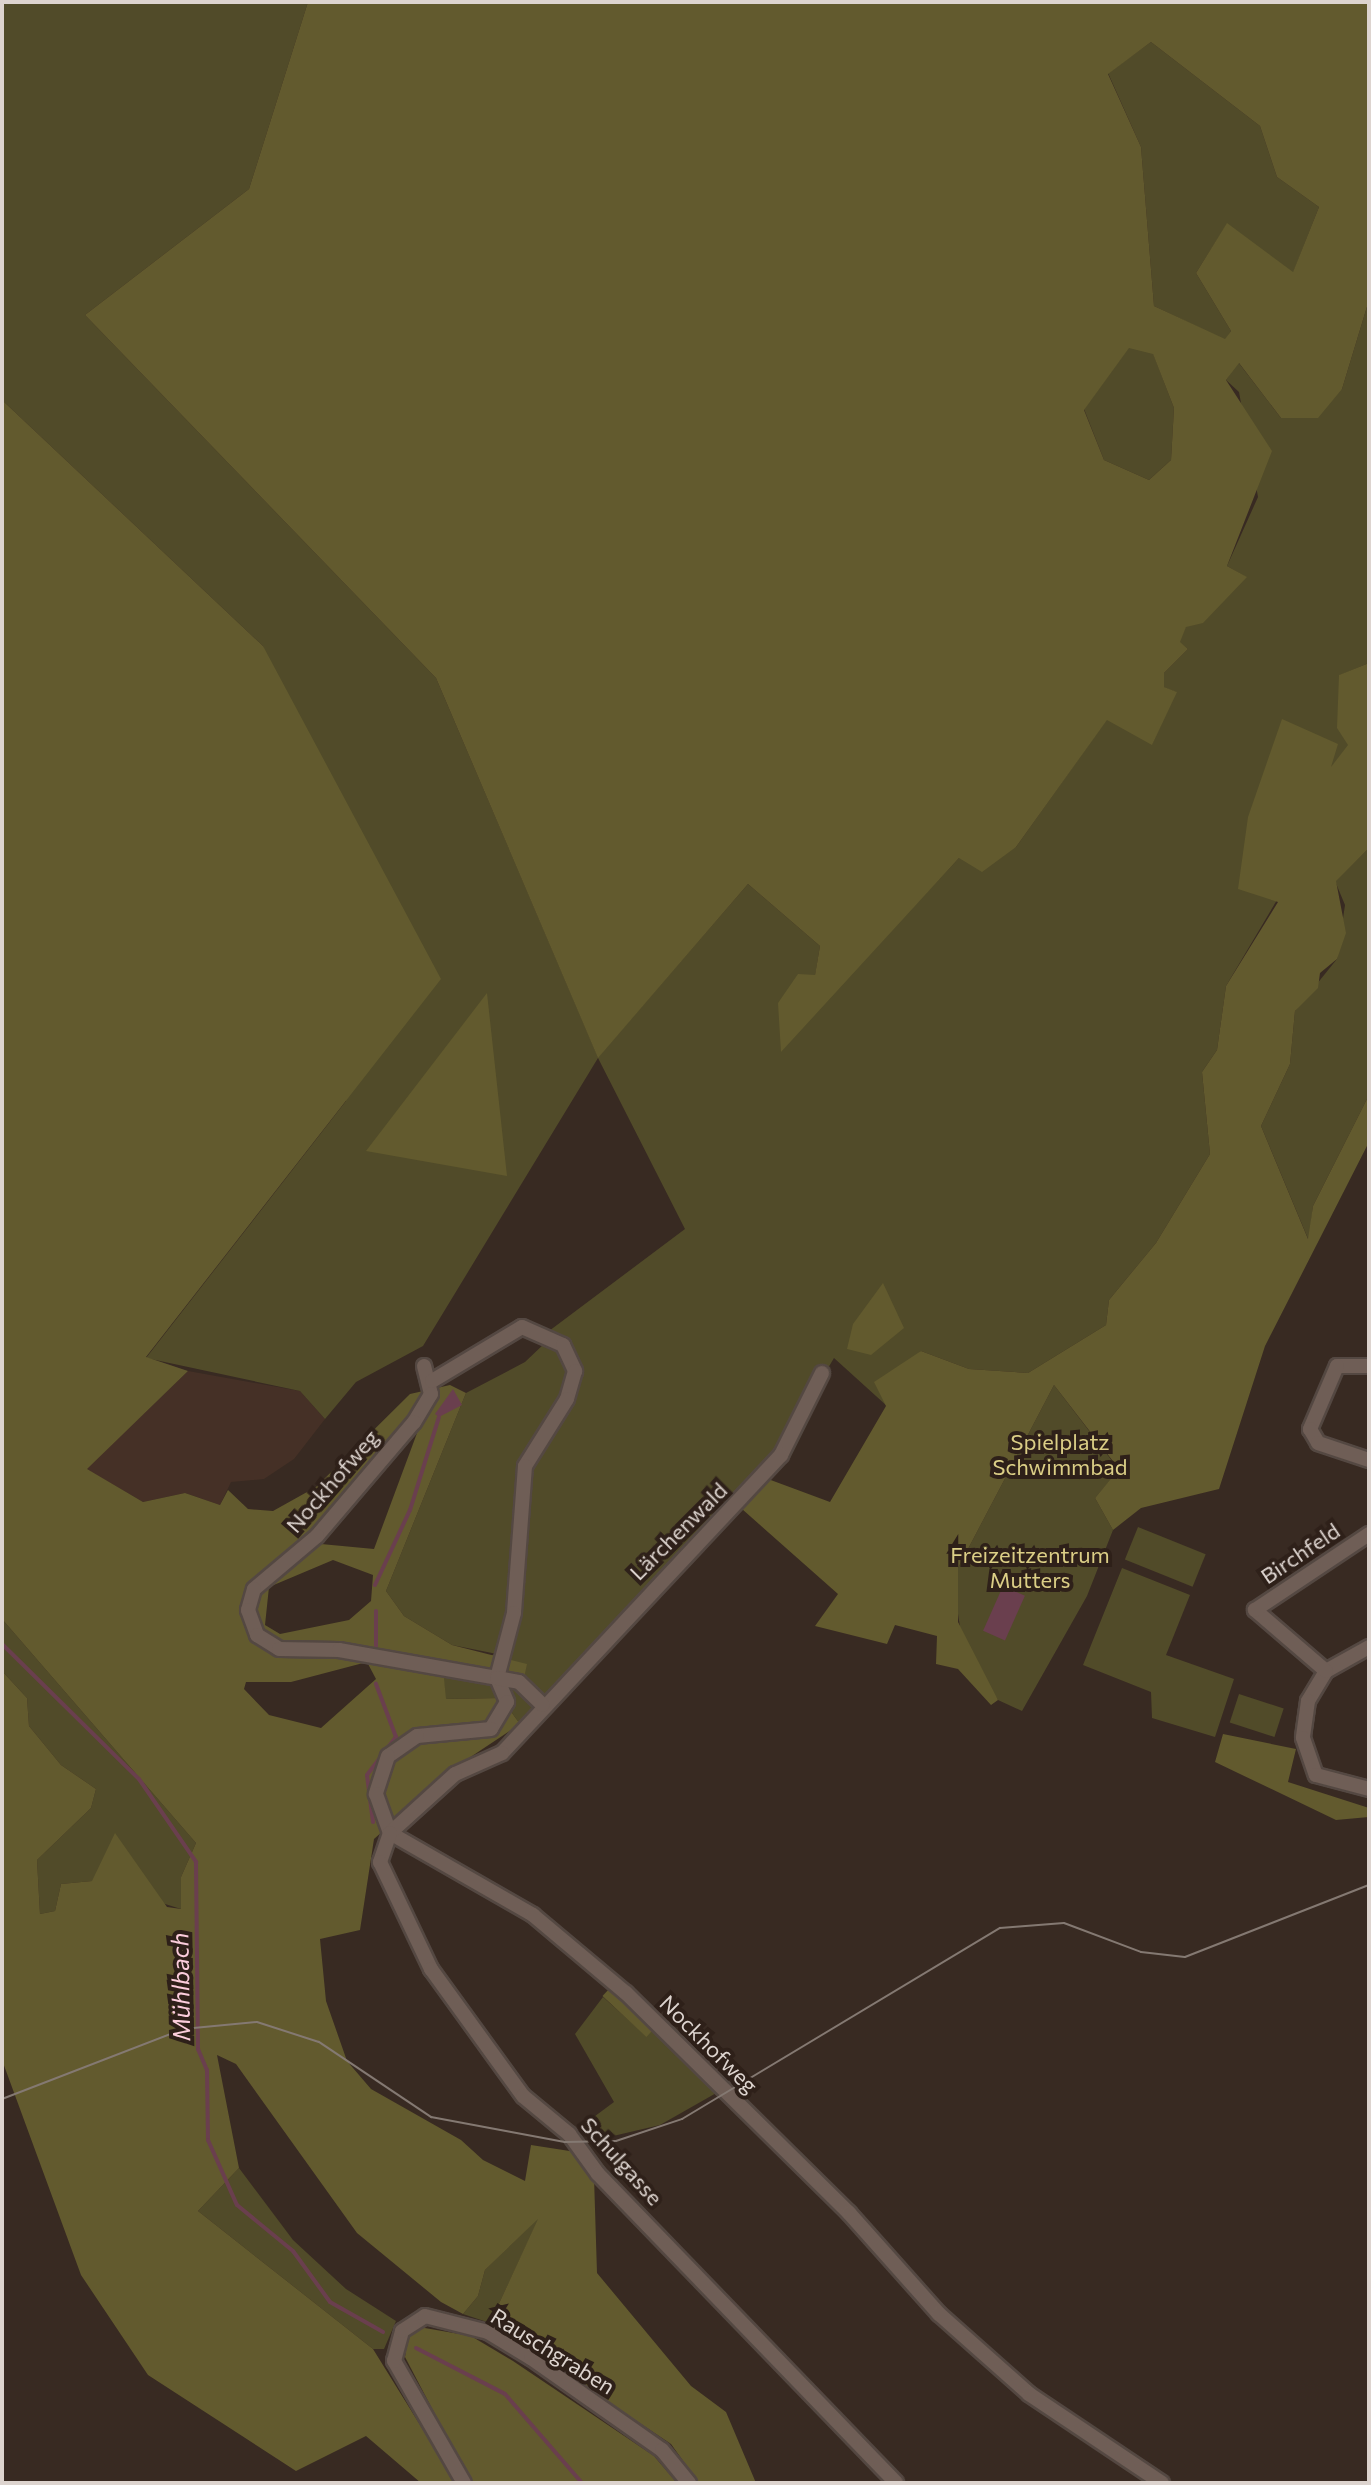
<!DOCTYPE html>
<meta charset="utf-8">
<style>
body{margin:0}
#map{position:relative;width:1371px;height:2485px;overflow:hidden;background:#382a22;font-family:Commissioner,sans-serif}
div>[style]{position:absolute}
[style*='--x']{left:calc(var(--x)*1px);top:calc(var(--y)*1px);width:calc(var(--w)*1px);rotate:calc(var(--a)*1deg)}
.built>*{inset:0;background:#453026}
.green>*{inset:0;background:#514b29;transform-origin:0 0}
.forest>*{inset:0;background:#625a2e;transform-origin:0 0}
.water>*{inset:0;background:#6a3f4e;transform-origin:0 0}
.stream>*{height:4px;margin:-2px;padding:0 2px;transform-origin:2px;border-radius:2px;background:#6a3f4e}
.roads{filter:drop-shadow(2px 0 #544842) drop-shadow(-2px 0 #544842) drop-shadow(0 2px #544842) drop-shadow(0 -2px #544842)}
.minor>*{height:14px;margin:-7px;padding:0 7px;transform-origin:7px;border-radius:7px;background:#6f5e56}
.tram>*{height:2px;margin:-1px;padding:0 1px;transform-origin:1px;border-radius:1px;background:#847972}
span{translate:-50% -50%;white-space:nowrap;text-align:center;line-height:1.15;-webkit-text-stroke:8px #2e2019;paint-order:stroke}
.park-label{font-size:22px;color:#dbce86}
.street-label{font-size:22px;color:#ddd4cf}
.water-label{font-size:24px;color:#fccddc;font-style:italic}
.frame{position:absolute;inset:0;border:4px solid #ddd4cf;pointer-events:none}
</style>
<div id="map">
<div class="built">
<div style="clip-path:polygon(188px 1371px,300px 1391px,325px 1419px,294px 1459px,264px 1479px,231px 1482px,220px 1505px,185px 1493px,143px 1502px,86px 1469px)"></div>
</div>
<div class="green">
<div style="clip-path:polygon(2px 2px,308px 2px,249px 189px,85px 315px,436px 678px,598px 1057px,748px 884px,820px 946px,815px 976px,778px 1003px,874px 949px,959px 858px,1016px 847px,1107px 719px,1152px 744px,1176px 692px,1163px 687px,1164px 673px,1188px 649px,1179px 642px,1186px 626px,1246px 577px,1227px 566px,1258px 497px,1239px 392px,1226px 380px,1238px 362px,1281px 418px,1342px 389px,1369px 300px,1369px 663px,1340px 675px,1349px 745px,1331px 768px,1290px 878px,1226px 986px,1217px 1050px,1202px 1072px,1210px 1154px,1156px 1243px,1109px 1300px,1106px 1325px,1028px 1373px,969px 1369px,921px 1351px,887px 1406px,834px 1358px,777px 1454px,520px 1724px,501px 1698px,445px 1699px,443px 1667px,497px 1654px,452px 1645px,404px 1616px,386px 1591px,466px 1393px,525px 1362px,545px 1343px,537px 1340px,685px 1229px,598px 1058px,423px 1346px,356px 1382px,325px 1419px,300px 1391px,146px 1358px,346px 1101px,263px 646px,2px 400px)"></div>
<div style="clip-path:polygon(1151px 42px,1260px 126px,1277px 177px,1319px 207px,1293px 273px,1227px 224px,1196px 273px,1231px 331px,1225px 340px,1154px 306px,1141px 147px,1108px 73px)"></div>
<div style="clip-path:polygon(1129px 347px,1153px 353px,1174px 408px,1171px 460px,1149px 480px,1104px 460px,1084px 409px)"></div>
<div style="clip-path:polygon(1369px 848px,1369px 1095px,1313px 1206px,1309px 1241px,1261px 1126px,1290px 1064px,1295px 1011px,1337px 959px,1345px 905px,1335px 881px)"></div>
<div style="clip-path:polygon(1054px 1385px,1119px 1470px,1095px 1498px,1113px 1530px,1087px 1596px,1022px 1711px,998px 1700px,984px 1680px,961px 1633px,955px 1595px,958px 1568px)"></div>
<div style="left:1138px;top:1527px;width:73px;height:35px;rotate:22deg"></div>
<div style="clip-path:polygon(1122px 1568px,1190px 1595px,1166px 1655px,1234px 1679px,1215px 1737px,1152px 1718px,1151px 1692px,1083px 1665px)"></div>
<div style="clip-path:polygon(2px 1619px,196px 1843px,181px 1877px,181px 1909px,92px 1881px,61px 1884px,55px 1911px,40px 1914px,37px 1860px,91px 1808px,96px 1789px,61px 1765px,29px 1726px,27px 1698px,2px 1671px)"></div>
<div style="left:1239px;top:1694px;width:47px;height:30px;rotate:18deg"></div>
<div style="clip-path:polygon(603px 1997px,643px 2033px,654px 2029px,718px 2092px,660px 2125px,596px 2140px,583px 2125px,614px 2102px,575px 2034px)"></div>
<div style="clip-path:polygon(239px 2168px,293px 2240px,346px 2289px,396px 2321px,384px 2349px,373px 2349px,198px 2211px)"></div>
<div style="clip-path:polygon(540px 2216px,490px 2323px,463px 2314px,478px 2296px,485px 2270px)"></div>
</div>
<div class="forest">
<div style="clip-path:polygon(evenodd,308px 2px,1369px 2px,1369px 300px,1342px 389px,1318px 418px,1281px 418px,1239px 363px,1226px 380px,1272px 451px,1227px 566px,1247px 577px,1203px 623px,1186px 627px,1180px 642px,1188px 649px,1164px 673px,1164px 687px,1177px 692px,1152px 745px,1107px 720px,1016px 847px,982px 872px,959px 858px,781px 1052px,778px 1003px,798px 974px,815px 975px,820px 946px,748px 884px,598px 1058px,436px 678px,85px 315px,249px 189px,308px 2px,1151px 42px,1260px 126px,1277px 177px,1319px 207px,1293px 272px,1227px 223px,1196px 273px,1231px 331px,1225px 339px,1154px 306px,1141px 147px,1108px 74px,1151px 42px,308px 2px,1129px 348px,1153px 354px,1174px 408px,1171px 460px,1149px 480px,1104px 460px,1084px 410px,1129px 348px)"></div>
<div style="clip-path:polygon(evenodd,2px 400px,263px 646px,441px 979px,146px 1357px,188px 1371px,87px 1469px,143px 1502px,185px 1493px,220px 1505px,228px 1490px,248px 1509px,273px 1511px,316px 1487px,410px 1394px,450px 1385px,466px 1393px,386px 1591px,404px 1616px,452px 1645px,527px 1664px,524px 1678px,443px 1668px,446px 1699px,501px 1698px,520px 1724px,454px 1768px,374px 1839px,360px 1930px,320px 1939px,326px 2001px,347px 2061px,371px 2089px,461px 2140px,483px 2160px,525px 2181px,531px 2145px,576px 2152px,594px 2177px,597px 2273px,691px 2386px,726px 2412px,756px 2483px,699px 2483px,671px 2444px,490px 2323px,538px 2219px,485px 2270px,478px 2296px,463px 2314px,441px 2302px,357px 2233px,236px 2064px,217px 2055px,239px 2168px,198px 2211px,373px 2349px,456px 2483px,421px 2483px,366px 2436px,296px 2471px,148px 2375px,81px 2275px,2px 2060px,2px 1671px,27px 1698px,29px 1726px,61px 1765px,96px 1789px,91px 1808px,37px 1860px,40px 1914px,55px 1911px,61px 1884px,92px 1881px,115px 1833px,167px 1907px,181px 1909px,181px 1877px,196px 1843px,2px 1619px,2px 400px,420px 1425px,374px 1549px,321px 1544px,383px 1463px,420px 1425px,2px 400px,333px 1560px,373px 1575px,371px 1601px,349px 1620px,280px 1634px,265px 1625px,269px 1587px,333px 1560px,2px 400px,367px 1662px,376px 1679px,321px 1728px,269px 1715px,244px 1689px,246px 1682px,291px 1682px,367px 1662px)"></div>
<div style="clip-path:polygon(1369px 663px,1369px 848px,1336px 881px,1346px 933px,1337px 959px,1320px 973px,1318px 988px,1295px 1011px,1290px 1064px,1261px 1126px,1308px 1239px,1313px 1206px,1369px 1095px,1369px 1142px,1265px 1346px,1219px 1489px,1141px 1508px,1113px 1530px,1095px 1498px,1119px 1469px,1054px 1385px,958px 1568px,958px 1622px,998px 1700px,991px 1705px,958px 1669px,936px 1664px,937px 1636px,895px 1625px,887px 1644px,815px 1626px,838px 1594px,742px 1509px,768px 1479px,830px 1502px,886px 1406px,874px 1382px,921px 1351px,969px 1369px,1028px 1373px,1106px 1325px,1109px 1300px,1156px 1243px,1210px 1154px,1202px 1072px,1217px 1050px,1226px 986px,1278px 902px,1238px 889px,1248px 817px,1282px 719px,1338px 744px,1331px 767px,1348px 745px,1337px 728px,1339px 675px)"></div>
<div style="clip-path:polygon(487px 993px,507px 1176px,366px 1151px)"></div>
<div style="clip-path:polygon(883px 1283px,904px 1328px,871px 1355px,847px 1349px,853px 1324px)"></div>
<div style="clip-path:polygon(1223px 1734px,1296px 1749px,1288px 1782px,1369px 1808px,1369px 1817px,1336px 1820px,1215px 1762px)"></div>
<div style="left:610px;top:1988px;width:60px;height:11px;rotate:43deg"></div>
<div style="clip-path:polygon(419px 2327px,471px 2336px,513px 2361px,654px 2456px,677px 2483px,471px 2483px,405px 2357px,408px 2336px)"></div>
</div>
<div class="water">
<div style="clip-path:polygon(453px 1389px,462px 1405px,439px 1417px,435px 1414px)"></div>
<div style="left:1003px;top:1586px;width:24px;height:49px;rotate:24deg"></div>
</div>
<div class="stream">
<div style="--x:375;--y:1585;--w:83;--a:-65"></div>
<div style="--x:410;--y:1510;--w:97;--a:-72.7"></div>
<div style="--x:376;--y:1611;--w:35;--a:90"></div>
<div style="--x:2;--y:1644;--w:192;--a:44.6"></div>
<div style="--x:139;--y:1779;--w:101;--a:55.5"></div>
<div style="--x:196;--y:1862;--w:187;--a:89.4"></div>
<div style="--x:198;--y:2049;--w:23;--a:67"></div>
<div style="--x:207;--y:2070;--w:70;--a:89.2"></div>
<div style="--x:208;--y:2140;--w:71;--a:66"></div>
<div style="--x:237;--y:2205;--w:72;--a:39.4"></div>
<div style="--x:293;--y:2251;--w:63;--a:54"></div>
<div style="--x:330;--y:2302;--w:61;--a:29.5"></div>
<div style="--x:373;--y:1822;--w:47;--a:-97.3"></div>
<div style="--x:367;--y:1775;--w:48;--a:-52.7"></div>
<div style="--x:396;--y:1737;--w:57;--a:-110.7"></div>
<div style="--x:416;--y:2348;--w:100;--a:27.3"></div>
<div style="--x:505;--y:2394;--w:118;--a:49.1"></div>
</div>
<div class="roads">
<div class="minor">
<div style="--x:424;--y:1366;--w:29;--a:76"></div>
<div style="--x:431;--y:1394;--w:33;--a:121"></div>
<div style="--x:414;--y:1422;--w:150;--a:130.4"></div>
<div style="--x:317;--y:1536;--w:82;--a:139.9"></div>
<div style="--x:254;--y:1589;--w:22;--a:106"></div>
<div style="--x:248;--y:1610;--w:27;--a:70"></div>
<div style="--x:257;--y:1635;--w:26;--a:32"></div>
<div style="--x:279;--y:1649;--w:60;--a:1"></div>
<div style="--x:339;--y:1650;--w:160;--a:10"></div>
<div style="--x:497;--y:1678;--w:26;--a:67"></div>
<div style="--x:507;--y:1702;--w:31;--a:121"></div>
<div style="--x:491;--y:1729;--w:74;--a:174.6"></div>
<div style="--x:417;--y:1736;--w:35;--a:145"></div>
<div style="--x:388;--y:1756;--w:40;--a:108"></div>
<div style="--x:376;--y:1794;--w:41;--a:70.3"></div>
<div style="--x:390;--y:1833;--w:165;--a:29.8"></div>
<div style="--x:533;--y:1915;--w:121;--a:40"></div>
<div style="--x:626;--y:1993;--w:313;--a:44.6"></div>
<div style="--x:849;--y:2213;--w:135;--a:48.3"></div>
<div style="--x:939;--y:2314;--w:120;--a:41.6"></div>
<div style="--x:1029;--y:2394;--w:160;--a:33.8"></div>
<div style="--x:1369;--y:1366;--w:32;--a:180"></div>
<div style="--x:1337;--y:1366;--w:69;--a:113.2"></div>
<div style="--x:1310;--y:1429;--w:16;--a:60"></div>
<div style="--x:1318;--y:1443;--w:54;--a:18.4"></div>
<div style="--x:822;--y:1373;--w:92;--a:116.6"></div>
<div style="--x:781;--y:1455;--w:408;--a:133.1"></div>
<div style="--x:502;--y:1753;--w:51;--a:155.9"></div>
<div style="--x:455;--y:1774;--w:88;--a:137.8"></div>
<div style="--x:390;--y:1833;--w:31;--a:109"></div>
<div style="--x:380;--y:1862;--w:119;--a:64.5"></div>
<div style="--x:431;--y:1969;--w:157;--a:54.1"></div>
<div style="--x:523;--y:2096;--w:60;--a:39.6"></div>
<div style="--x:569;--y:2134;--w:49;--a:54.1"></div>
<div style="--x:598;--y:2174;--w:429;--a:46"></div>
<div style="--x:432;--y:1381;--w:105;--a:-31"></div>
<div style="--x:522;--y:1327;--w:45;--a:23.7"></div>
<div style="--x:563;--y:1345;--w:29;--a:65"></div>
<div style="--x:575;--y:1371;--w:29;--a:106"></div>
<div style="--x:567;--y:1399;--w:79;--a:122.1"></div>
<div style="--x:525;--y:1466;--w:147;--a:94.3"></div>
<div style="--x:514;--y:1613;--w:67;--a:104.7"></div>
<div style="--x:1369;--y:1647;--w:49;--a:150.8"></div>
<div style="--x:1326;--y:1671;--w:35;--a:121"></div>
<div style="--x:1308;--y:1701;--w:37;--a:98"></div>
<div style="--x:1303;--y:1738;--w:39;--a:71"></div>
<div style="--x:1316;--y:1775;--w:55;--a:14.8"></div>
<div style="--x:1326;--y:1671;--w:94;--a:-139.3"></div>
<div style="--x:1255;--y:1610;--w:137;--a:-33.7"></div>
<div style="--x:497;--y:1678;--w:22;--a:10"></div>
<div style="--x:519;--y:1682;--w:33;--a:44"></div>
<div style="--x:464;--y:2483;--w:141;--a:-119.8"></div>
<div style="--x:394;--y:2361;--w:31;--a:-75"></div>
<div style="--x:402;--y:2331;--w:27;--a:-33"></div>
<div style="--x:425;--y:2316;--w:65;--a:14.3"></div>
<div style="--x:488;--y:2332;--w:50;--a:31.2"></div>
<div style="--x:531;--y:2358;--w:160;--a:35.1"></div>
<div style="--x:662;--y:2450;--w:43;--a:50.7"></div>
</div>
</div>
<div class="tram">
<div style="--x:2;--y:2099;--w:194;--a:-21.1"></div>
<div style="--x:183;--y:2029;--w:74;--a:-5.4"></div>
<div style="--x:257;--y:2022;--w:65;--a:17.9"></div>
<div style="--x:319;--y:2042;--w:135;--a:33.8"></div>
<div style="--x:431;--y:2117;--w:136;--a:10.6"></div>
<div style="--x:565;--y:2142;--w:51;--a:-1.1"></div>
<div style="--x:616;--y:2141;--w:70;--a:-18.4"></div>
<div style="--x:682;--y:2119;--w:371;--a:-31"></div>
<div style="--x:1000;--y:1928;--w:64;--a:-4.5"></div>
<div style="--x:1064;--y:1923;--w:82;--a:20.6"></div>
<div style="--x:1141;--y:1952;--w:44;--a:6.5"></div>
<div style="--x:1185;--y:1957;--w:198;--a:-21.4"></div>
</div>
<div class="park-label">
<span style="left:1060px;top:1454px">Spielplatz<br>Schwimmbad</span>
<span style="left:1030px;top:1567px">Freizeitzentrum<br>Mutters</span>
</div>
<div class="street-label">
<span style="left:332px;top:1481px;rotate:-49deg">Nockhofweg</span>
<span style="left:678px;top:1531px;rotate:-45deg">Lärchenwald</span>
<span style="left:1300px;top:1553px;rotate:-34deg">Birchfeld</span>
<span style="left:709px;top:2044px;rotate:45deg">Nockhofweg</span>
<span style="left:622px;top:2161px;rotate:48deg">Schulgasse</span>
<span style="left:553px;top:2351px;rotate:32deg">Rauschgraben</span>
</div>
<div class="water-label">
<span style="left:180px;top:1987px;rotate:-91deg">Mühlbach</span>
</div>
<div class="frame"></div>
</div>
